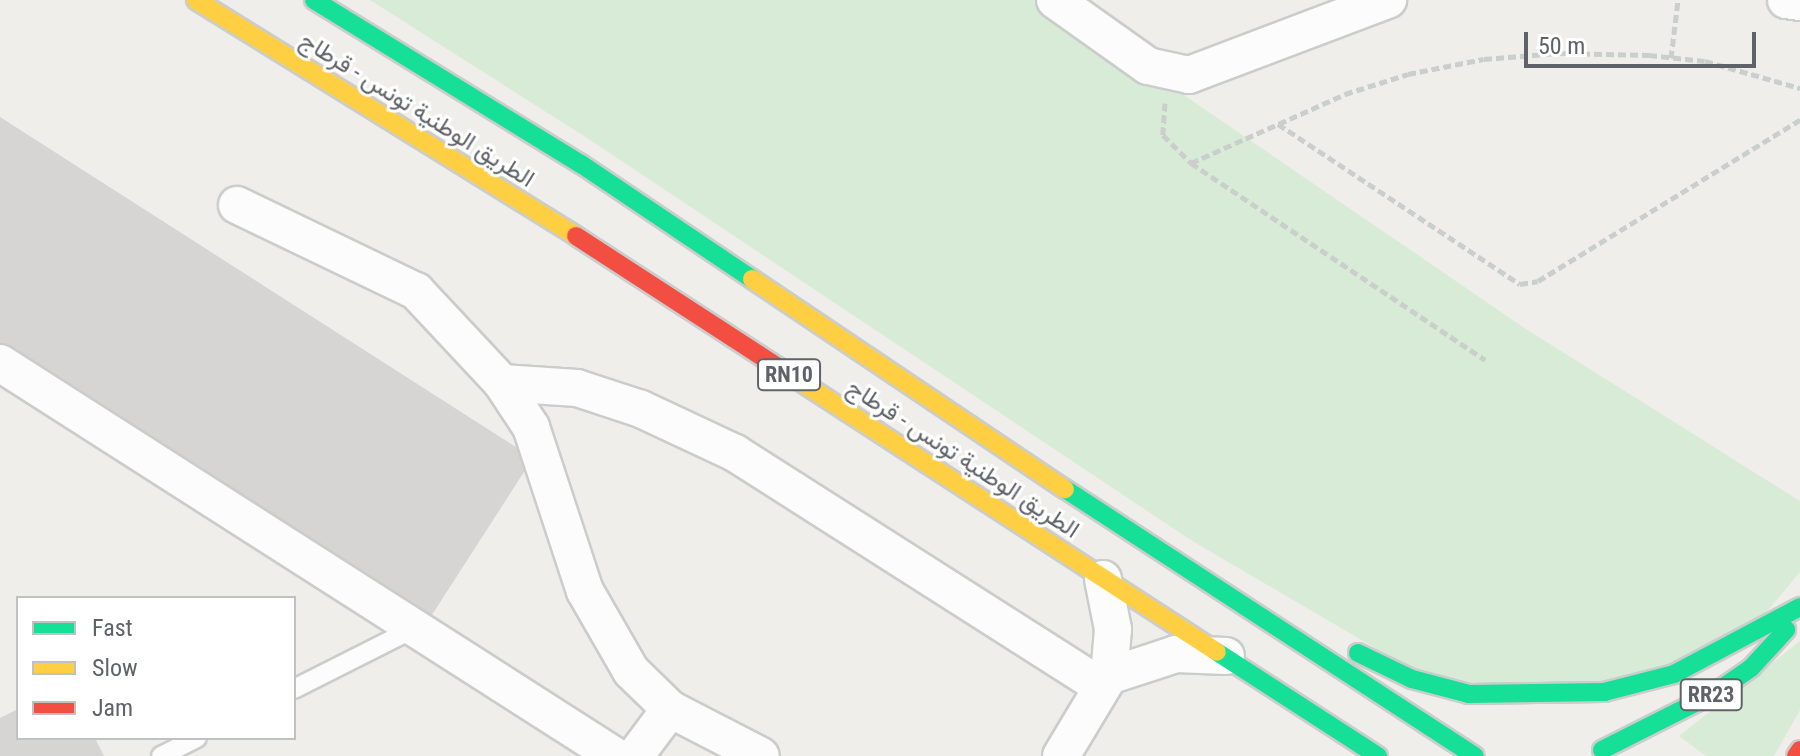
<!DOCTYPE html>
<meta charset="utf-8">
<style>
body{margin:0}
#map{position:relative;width:1800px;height:756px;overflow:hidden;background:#efeeea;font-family:"Roboto Condensed",Vazirmatn,sans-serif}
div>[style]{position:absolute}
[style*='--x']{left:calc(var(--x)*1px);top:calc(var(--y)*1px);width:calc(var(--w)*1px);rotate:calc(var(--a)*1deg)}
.green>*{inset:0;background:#d8ebd6}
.building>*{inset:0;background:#d6d5d3}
.path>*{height:5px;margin-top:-2.5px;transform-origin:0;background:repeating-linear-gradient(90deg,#cacfcc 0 8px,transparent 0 12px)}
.roads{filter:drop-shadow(2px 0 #cbcccc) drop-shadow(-2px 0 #cbcccc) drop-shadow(0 2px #cbcccc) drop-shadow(0 -2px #cbcccc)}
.lane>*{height:18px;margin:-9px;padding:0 9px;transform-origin:9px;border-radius:9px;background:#fdfcfc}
.street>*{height:36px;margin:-18px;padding:0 18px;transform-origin:18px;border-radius:18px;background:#fdfcfc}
.fast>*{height:18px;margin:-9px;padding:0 9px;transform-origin:9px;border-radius:9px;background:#16e098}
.slow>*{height:18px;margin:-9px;padding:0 9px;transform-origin:9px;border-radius:9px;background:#ffcf43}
.jam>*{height:18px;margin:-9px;padding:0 9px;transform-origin:9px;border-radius:9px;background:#f24e42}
span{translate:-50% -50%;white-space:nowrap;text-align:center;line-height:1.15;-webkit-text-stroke:6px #fff;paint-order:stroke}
.shield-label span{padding:2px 6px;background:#fff;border:2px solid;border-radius:6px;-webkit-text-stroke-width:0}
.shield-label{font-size:22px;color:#5f6368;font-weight:700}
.street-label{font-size:24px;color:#5f6368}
.legend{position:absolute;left:16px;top:596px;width:280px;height:144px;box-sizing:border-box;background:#fff;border:2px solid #bfc1c3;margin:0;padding:10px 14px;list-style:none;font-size:24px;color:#5f6368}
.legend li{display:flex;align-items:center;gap:16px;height:40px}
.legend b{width:40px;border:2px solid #bfc1c3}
.scale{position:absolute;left:1524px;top:32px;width:232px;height:36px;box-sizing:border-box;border:4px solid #5f6368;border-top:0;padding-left:10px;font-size:24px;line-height:28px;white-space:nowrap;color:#5f6368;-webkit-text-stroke:6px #fff;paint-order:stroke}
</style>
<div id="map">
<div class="green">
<div style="clip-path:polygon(370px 0,1045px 0,1523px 327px,1800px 501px,1800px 572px,1764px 615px,1668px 669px,1534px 696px,1411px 669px,1194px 542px,590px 140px)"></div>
<div style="clip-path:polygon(1800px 641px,1800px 710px,1774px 756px,1706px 756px,1679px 736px)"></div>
</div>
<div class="building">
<div style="clip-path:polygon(0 117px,533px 458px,428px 621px,0 348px)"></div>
<div style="clip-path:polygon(18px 709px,18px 738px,95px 738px,104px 756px,0 756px,0 718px)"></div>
</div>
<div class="path">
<div style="--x:1671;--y:58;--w:58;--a:-83.1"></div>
<div style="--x:1165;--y:103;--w:32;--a:94"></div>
<div style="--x:1163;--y:135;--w:40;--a:45"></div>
<div style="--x:1191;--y:163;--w:354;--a:33.8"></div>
<div style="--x:1278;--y:124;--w:290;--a:33.5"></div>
<div style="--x:1520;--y:284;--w:18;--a:-9"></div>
<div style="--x:1538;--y:281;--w:308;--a:-31.6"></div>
<div style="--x:1191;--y:163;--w:169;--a:-24.1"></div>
<div style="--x:1345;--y:94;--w:66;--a:-17.6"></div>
<div style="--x:1408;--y:74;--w:77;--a:-11.2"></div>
<div style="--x:1484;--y:59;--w:74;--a:-4.6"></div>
<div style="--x:1558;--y:53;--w:91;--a:1.3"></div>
<div style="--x:1649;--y:55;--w:56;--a:6.1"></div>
<div style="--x:1705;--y:61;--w:99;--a:15.9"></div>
</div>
<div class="roads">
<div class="lane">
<div style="--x:294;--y:689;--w:133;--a:-26.8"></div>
<div style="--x:161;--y:756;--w:40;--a:-26.6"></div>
</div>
<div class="street">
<div style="--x:1055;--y:0;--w:114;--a:35.4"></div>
<div style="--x:1148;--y:66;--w:42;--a:12.4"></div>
<div style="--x:1189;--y:75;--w:213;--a:-20.7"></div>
<div style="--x:1786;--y:0;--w:14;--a:8"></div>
<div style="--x:237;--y:205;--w:199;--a:25.7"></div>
<div style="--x:416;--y:291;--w:126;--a:46.9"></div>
<div style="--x:502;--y:383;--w:53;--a:56.6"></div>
<div style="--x:531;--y:427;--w:173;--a:71.8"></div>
<div style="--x:585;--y:591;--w:92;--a:60.1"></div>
<div style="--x:631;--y:671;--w:54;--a:44.3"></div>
<div style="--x:670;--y:709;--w:102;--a:27.3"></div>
<div style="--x:0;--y:363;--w:730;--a:32.58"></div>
<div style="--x:502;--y:383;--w:75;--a:3.8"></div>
<div style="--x:577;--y:388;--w:67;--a:18.2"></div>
<div style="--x:641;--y:409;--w:104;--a:25.1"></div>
<div style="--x:735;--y:453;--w:435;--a:32.5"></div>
<div style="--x:1109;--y:676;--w:71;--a:-18.2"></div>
<div style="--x:1176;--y:654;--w:50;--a:2.3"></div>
<div style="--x:635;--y:756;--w:59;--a:-53.3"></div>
<div style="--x:1061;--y:756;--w:93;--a:-59"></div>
<div style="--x:1109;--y:676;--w:47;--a:-85.1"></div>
<div style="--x:1113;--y:629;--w:51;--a:-101.3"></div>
</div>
<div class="fast">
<div style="--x:314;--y:0;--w:313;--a:31.6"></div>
<div style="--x:581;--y:164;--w:206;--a:33.9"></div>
<div style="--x:1065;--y:489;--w:489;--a:33.1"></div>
<div style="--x:1217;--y:652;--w:192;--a:32.9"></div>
<div style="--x:1358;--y:653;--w:60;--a:25.7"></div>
<div style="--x:1412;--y:679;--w:59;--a:14.7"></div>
<div style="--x:1469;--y:694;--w:135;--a:-0.8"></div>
<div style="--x:1604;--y:692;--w:72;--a:-14.4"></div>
<div style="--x:1674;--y:674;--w:143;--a:-28"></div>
<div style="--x:1602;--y:750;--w:127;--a:-26.8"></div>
<div style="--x:1715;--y:693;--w:44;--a:-34.8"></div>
<div style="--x:1751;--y:668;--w:52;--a:-47.4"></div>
</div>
<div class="slow">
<div style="--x:196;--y:0;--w:447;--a:31.8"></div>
<div style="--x:752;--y:279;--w:377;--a:33.9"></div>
<div style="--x:778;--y:367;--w:523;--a:32.99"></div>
</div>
<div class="jam">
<div style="--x:576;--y:236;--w:241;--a:33"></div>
<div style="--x:1796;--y:756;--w:7;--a:-56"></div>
</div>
</div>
<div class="shield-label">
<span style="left:789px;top:375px">RN10</span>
<span style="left:1711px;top:695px">RR23</span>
</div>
<div class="street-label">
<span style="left:417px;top:110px;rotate:32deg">الطريق الوطنية تونس - قرطاج</span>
<span style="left:963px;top:459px;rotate:33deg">الطريق الوطنية تونس - قرطاج</span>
</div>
<ul class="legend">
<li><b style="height:10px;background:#16e098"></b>Fast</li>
<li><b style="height:10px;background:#ffcf43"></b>Slow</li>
<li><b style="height:10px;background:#f24e42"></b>Jam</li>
</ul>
<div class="scale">50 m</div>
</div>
